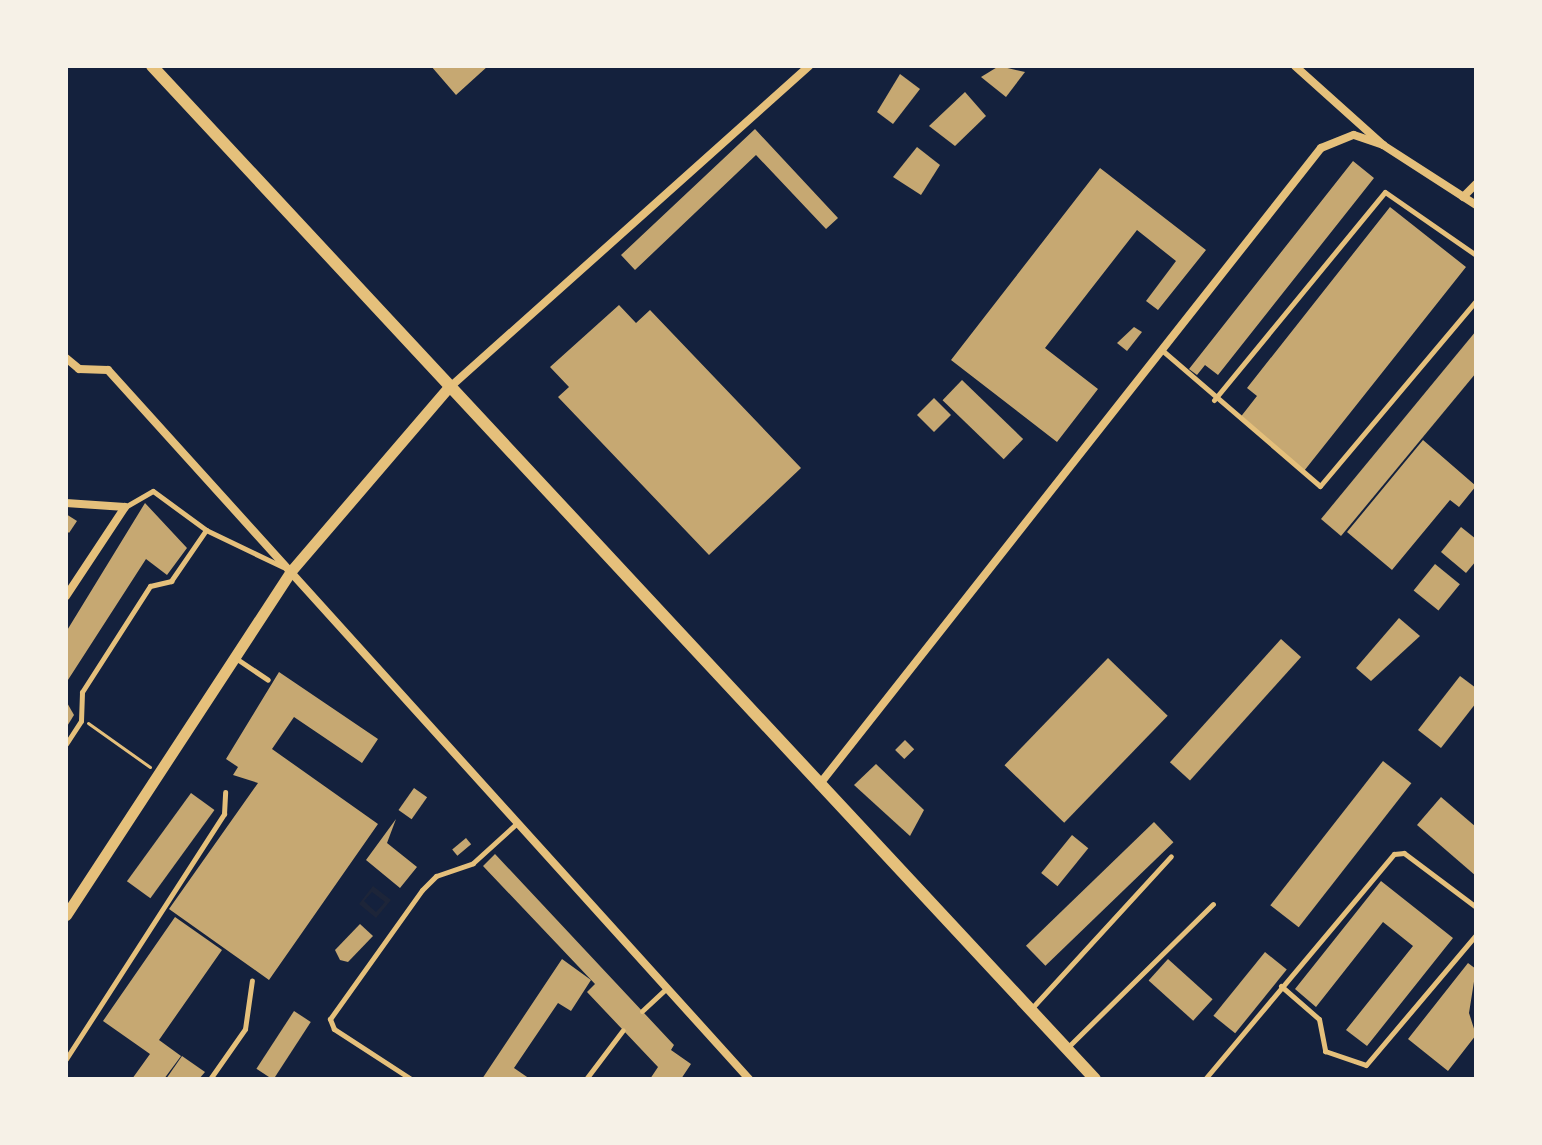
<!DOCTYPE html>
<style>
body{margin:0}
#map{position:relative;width:1542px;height:1145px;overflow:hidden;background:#14213d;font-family:"PT Sans Narrow",sans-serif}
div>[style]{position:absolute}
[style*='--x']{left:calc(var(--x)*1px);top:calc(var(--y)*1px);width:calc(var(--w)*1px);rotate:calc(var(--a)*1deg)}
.green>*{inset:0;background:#1d2539}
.building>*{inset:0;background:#c6a872;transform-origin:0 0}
.path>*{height:3px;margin:-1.5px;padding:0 1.5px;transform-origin:1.5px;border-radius:1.5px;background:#e5c07b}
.service>*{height:5px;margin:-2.5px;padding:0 2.5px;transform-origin:2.5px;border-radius:2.5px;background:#e5c07b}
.minor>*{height:8px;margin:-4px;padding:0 4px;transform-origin:4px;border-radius:4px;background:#e5c07b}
.tertiary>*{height:11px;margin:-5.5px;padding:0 5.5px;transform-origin:5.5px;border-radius:5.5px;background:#e5c07b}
.secondary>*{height:12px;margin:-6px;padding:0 6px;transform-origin:6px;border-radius:6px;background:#e5c07b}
span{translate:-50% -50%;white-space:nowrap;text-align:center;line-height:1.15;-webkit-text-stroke:8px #f6f1e7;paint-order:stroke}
.frame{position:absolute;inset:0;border:68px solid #f6f1e7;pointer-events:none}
</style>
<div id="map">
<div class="green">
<div style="clip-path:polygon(evenodd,373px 886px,391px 900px,376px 918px,359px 904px,373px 886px,372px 892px,385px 902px,376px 912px,364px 901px,372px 892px)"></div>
</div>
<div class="building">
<div style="clip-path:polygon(431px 66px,456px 67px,488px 66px,456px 95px)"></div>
<div style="clip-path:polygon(999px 66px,1025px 72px,1006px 97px,981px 77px)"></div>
<div style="clip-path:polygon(900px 74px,920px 89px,893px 124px,877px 112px)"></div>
<div style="clip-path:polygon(965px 92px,986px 116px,955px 146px,929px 126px)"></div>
<div style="clip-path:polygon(755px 129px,838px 218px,826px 229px,756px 155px,635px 270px,621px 255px)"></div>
<div style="clip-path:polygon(917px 147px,940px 165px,921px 195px,893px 177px)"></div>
<div style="clip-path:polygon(1353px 161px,1374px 178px,1218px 375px,1205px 365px,1197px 375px,1189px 369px)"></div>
<div style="clip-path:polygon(1100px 168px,1206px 250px,1158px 310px,1146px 301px,1176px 261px,1137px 230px,1045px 348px,1098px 389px,1057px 442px,951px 360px)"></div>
<div style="clip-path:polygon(1390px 207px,1466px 267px,1304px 471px,1239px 419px,1257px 396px,1247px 388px)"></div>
<div style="clip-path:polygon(619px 305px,636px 323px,650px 310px,801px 468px,709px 555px,558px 397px,569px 387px,550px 367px)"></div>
<div style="clip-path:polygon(1134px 327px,1142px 332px,1127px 351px,1117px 343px)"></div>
<div style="clip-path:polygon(1476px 331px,1476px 373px,1341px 536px,1321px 519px)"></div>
<div style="left:962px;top:380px;width:85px;height:28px;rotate:44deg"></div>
<div style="left:934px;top:398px;width:24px;height:24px;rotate:45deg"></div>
<div style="clip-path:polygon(1423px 440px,1476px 486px,1459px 507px,1450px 500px,1392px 570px,1347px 532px)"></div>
<div style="clip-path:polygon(145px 503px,187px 548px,167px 575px,146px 559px,66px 683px,66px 632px)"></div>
<div style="clip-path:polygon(66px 514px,77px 521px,69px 533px,66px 530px)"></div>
<div style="clip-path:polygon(1461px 527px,1476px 539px,1476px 561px,1466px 573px,1441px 552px)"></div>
<div style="left:1435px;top:564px;width:32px;height:34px;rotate:39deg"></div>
<div style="clip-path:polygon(1399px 618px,1420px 636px,1371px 681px,1356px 668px)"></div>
<div style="left:1281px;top:639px;width:27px;height:166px;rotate:42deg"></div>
<div style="left:1108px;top:658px;width:83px;height:149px;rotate:44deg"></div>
<div style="clip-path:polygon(279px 672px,378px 739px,362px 763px,294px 717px,272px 749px,378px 824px,269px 980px,169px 909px,258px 783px,233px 775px,238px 767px,226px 759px)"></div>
<div style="clip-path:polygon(1460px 676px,1476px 688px,1476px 703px,1441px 748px,1418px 730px)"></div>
<div style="clip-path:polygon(66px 701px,74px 715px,66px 728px)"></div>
<div style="left:905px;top:740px;width:13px;height:14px;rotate:45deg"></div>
<div style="left:1383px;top:761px;width:36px;height:183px;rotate:38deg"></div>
<div style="clip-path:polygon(876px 764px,924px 810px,910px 836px,854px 785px)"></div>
<div style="left:414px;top:788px;width:16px;height:27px;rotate:35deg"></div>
<div style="left:191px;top:793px;width:29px;height:109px;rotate:36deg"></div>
<div style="clip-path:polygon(1441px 797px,1476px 827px,1476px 876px,1417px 825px)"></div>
<div style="clip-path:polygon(396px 819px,387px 843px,417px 867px,400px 888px,366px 860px)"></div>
<div style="left:1154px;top:822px;width:28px;height:178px;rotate:46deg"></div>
<div style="left:1072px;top:835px;width:21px;height:49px;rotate:39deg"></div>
<div style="left:466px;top:838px;width:8px;height:18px;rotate:50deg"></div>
<div style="clip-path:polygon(495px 854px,674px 1045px,671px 1050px,691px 1064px,681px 1079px,650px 1079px,658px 1067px,587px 992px,595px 984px,483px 866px)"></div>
<div style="clip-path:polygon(1381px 881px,1453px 938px,1367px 1046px,1346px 1030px,1413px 946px,1383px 922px,1316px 1007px,1295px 989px)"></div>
<div style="clip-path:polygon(175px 917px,222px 950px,159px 1040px,181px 1056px,164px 1079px,132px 1079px,150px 1054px,103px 1021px)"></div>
<div style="clip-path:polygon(360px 924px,373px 936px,348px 962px,340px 960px,335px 950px)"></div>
<div style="left:1265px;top:952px;width:28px;height:82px;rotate:39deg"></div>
<div style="clip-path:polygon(562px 959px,591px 980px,571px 1011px,558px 1003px,514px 1068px,530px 1079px,482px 1079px)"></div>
<div style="left:1168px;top:959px;width:60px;height:29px;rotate:42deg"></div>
<div style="clip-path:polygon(1468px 963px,1476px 969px,1469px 1013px,1476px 1035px,1448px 1071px,1408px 1039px)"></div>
<div style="left:294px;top:1011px;width:20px;height:69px;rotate:33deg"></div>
<div style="clip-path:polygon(182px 1056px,205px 1072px,199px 1079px,166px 1079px)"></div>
</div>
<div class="path">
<div style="--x:88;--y:723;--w:76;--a:35.4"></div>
</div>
<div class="service">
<div style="--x:1163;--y:351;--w:207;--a:40.7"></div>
<div style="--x:1320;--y:486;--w:242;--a:-49.9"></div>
<div style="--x:1214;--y:400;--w:269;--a:-50.6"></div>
<div style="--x:1385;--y:192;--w:111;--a:34.7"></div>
<div style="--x:125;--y:507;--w:32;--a:-30"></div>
<div style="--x:153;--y:491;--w:66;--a:36.3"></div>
<div style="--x:206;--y:530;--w:85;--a:25.7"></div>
<div style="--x:237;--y:659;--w:37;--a:34"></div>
<div style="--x:66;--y:744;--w:27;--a:-57"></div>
<div style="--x:81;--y:721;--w:29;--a:-88"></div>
<div style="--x:82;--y:692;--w:126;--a:-57.3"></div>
<div style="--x:150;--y:586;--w:22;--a:-13"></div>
<div style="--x:171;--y:581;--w:62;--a:-55.5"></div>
<div style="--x:1281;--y:986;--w:50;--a:41"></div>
<div style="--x:1319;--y:1019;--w:33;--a:79"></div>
<div style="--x:1325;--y:1051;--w:43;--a:18.9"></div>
<div style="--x:1366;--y:1065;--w:170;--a:-49.8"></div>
<div style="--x:1031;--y:1009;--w:207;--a:-47.5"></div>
<div style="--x:642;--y:1011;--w:34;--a:-43"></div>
<div style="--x:1067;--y:1048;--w:205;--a:-44.6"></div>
<div style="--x:66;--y:1059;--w:292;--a:-57.2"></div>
<div style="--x:224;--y:814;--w:22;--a:-87"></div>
<div style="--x:210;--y:1079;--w:61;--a:-55"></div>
<div style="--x:245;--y:1029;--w:49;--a:-81.9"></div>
<div style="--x:411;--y:1079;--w:92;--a:-147"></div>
<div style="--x:334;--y:1029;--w:11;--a:-112"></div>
<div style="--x:330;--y:1019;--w:158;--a:-54.5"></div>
<div style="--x:422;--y:890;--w:20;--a:-45"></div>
<div style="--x:436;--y:876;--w:39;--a:-19"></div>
<div style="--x:473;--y:863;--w:59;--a:-42.3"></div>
<div style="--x:586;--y:1079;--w:61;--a:-52.9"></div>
<div style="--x:1205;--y:1079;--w:294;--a:-50"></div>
<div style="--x:1394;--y:854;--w:10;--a:-6"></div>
<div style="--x:1404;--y:853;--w:90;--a:36.9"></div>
</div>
<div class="minor">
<div style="--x:1295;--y:66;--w:118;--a:41.9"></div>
<div style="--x:1463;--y:197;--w:18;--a:-45"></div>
<div style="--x:66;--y:358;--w:17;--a:40"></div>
<div style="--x:79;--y:369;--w:29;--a:2"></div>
<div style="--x:108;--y:370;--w:956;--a:47.88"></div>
<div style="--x:449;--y:388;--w:483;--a:-41.8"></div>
<div style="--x:66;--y:503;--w:59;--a:3.9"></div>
<div style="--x:125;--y:507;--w:107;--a:123.5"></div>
<div style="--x:819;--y:785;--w:811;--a:-51.76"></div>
<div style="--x:1321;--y:148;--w:35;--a:-22"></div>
<div style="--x:1354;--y:135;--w:31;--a:19"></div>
<div style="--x:1383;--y:145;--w:111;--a:32.8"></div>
</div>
<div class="tertiary">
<div style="--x:66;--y:915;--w:411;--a:-56.8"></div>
<div style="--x:291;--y:571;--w:241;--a:-49.4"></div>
</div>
<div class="secondary">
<div style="--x:152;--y:66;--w:1384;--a:47.05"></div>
</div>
<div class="frame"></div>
</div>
